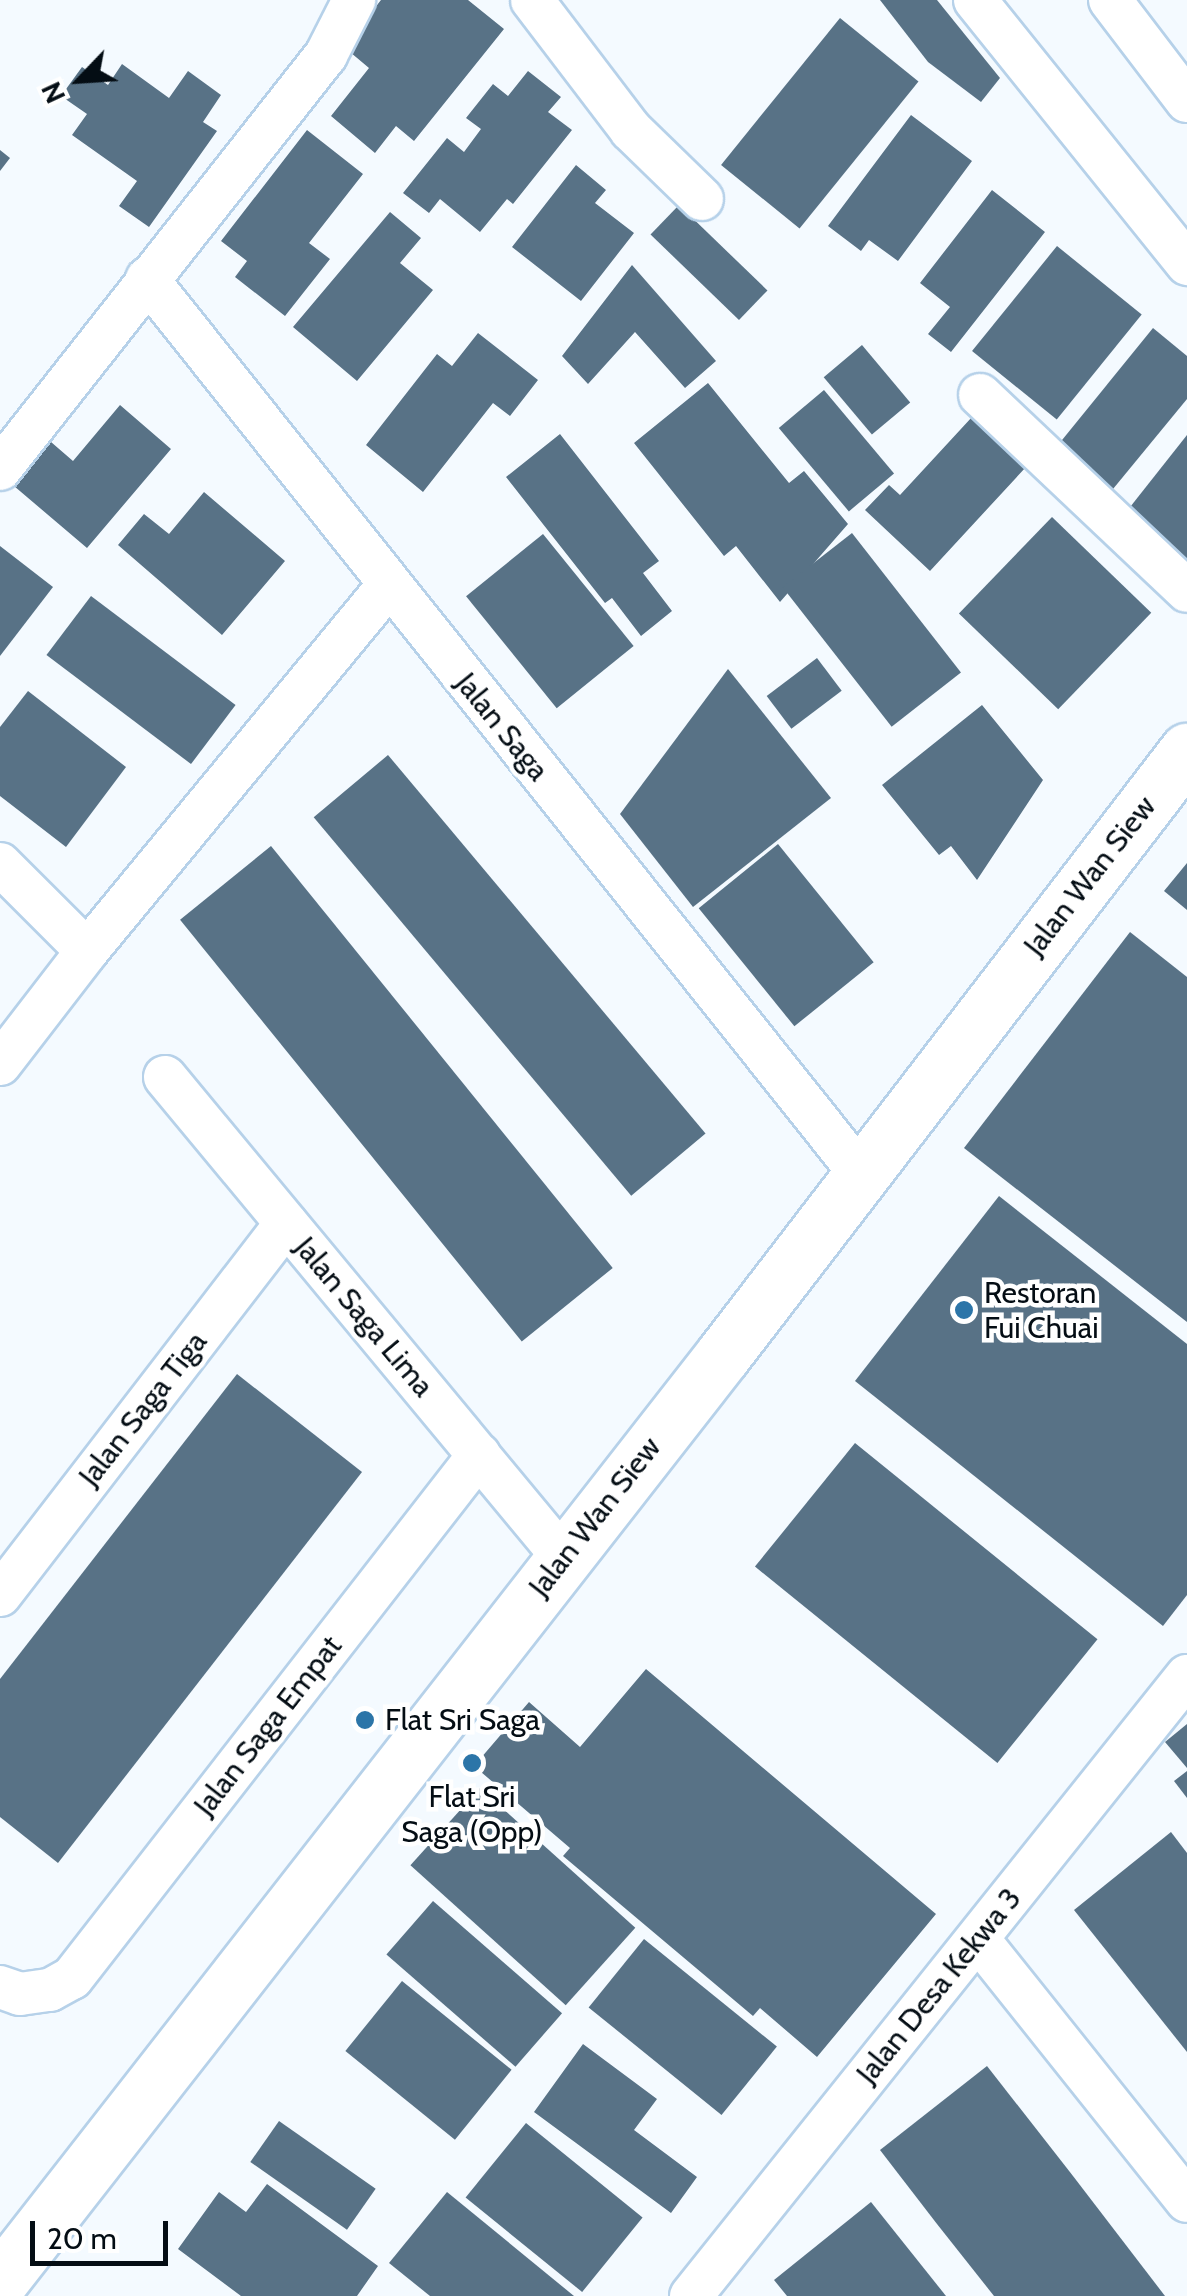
<!DOCTYPE html>
<style>
body{margin:0}
#map{position:relative;width:1187px;height:2296px;overflow:hidden;background:#f4faff;font-family:Cabin,sans-serif}
div>[style]{position:absolute}
[style*='--x']{left:calc(var(--x)*1px);top:calc(var(--y)*1px);width:calc(var(--w)*1px);rotate:calc(var(--a)*1deg)}
.building>*{inset:0;background:#587286;transform-origin:0 0}
.roads{filter:drop-shadow(2px 0 #b6d1e9) drop-shadow(-2px 0 #b6d1e9) drop-shadow(0 2px #b6d1e9) drop-shadow(0 -2px #b6d1e9)}
.minor>*{height:42px;margin:-21px;padding:0 21px;transform-origin:21px;border-radius:21px;background:#fff}
.tertiary>*{height:55px;margin:-27.5px;padding:0 27.5px;transform-origin:27.5px;border-radius:27.5px;background:#fff}
.dots>*{width:28px;height:28px;translate:-50% -50%;box-sizing:border-box;border:5px solid #fff;border-radius:50%}
span{translate:-50% -50%;white-space:nowrap;text-align:center;line-height:1.15;-webkit-text-stroke:9px #fff;paint-order:stroke}
.street-label{font-size:30px;color:#040d14}
.poi-label{font-size:30px;color:#040d14}
.left{translate:0 -50%;text-align:left}
.north{position:absolute;left:30px;top:30px;width:100px;height:100px;-webkit-text-stroke:8px #fff;paint-order:stroke;rotate:245deg;font-size:28px;font-weight:700;line-height:40px;text-align:center;color:#040d14}
.north::after{content:'';display:block;margin:auto;width:35px;height:45px;background:#040d14;clip-path:polygon(50% 0,100% 100%,50% 72%,0 100%)}
.scale{position:absolute;left:30px;top:2221px;width:138px;height:45px;box-sizing:border-box;border:5px solid #040d14;border-top:0;padding-left:12px;font-size:30px;line-height:35px;white-space:nowrap;color:#040d14;-webkit-text-stroke:8px #fff;paint-order:stroke}
</style>
<div id="map">
<div class="building">
<div style="clip-path:polygon(381px 0,468px 0,504px 29px,414px 141px,396px 126px,375px 153px,331px 116px,369px 68px,344px 47px)"></div>
<div style="clip-path:polygon(880px 0,937px 0,1000px 78px,981px 102px,928px 62px)"></div>
<div style="left:840px;top:18px;width:101px;height:189px;rotate:39deg"></div>
<div style="clip-path:polygon(122px 64px,169px 98px,188px 71px,221px 95px,203px 122px,217px 131px,149px 227px,119px 206px,137px 181px,72px 135px,87px 114px,61px 96px,82px 67px,108px 85px)"></div>
<div style="clip-path:polygon(528px 71px,561px 97px,548px 112px,572px 130px,513px 204px,507px 199px,480px 232px,440px 199px,429px 213px,403px 193px,447px 138px,464px 152px,481px 129px,466px 118px,493px 84px,508px 96px)"></div>
<div style="clip-path:polygon(911px 115px,972px 161px,898px 261px,869px 240px,861px 251px,828px 226px)"></div>
<div style="clip-path:polygon(307px 130px,363px 174px,309px 243px,330px 259px,285px 316px,235px 277px,247px 261px,221px 241px)"></div>
<div style="clip-path:polygon(0 150px,10px 158px,0 171px)"></div>
<div style="clip-path:polygon(576px 165px,606px 190px,595px 203px,634px 233px,581px 301px,512px 247px)"></div>
<div style="clip-path:polygon(992px 190px,1045px 232px,951px 352px,928px 334px,950px 307px,920px 283px)"></div>
<div style="left:679px;top:205px;width:123px;height:41px;rotate:44deg"></div>
<div style="clip-path:polygon(390px 212px,421px 238px,400px 263px,433px 290px,357px 381px,293px 327px)"></div>
<div style="left:1057px;top:246px;width:109px;height:135px;rotate:39deg"></div>
<div style="clip-path:polygon(632px 265px,716px 361px,685px 388px,635px 332px,588px 384px,562px 356px)"></div>
<div style="clip-path:polygon(1153px 328px,1187px 356px,1187px 399px,1113px 489px,1058px 445px)"></div>
<div style="clip-path:polygon(478px 333px,538px 380px,510px 416px,493px 403px,423px 492px,366px 445px,437px 354px,452px 366px)"></div>
<div style="left:862px;top:345px;width:75px;height:50px;rotate:50deg"></div>
<div style="clip-path:polygon(708px 383px,789px 483px,804px 471px,848px 524px,780px 602px,736px 546px,724px 556px,634px 443px)"></div>
<div style="left:824px;top:390px;width:109px;height:59px;rotate:50deg"></div>
<div style="clip-path:polygon(120px 405px,171px 449px,87px 548px,14px 486px,51px 442px,73px 461px)"></div>
<div style="clip-path:polygon(972px 417px,1026px 467px,930px 571px,865px 510px,889px 485px,900px 495px)"></div>
<div style="clip-path:polygon(560px 434px,659px 561px,643px 573px,672px 611px,641px 636px,612px 598px,605px 603px,506px 477px)"></div>
<div style="clip-path:polygon(1187px 435px,1187px 568px,1123px 516px)"></div>
<div style="clip-path:polygon(204px 492px,285px 561px,222px 635px,118px 545px,144px 514px,169px 534px)"></div>
<div style="left:1052px;top:517px;width:138px;height:134px;rotate:44deg"></div>
<div style="left:852px;top:533px;width:177px;height:88px;rotate:52deg"></div>
<div style="left:543px;top:534px;width:144px;height:99px;rotate:51deg"></div>
<div style="clip-path:polygon(0 546px,53px 587px,0 656px)"></div>
<div style="left:91px;top:596px;width:181px;height:74px;rotate:37deg"></div>
<div style="left:817px;top:658px;width:41px;height:63px;rotate:53deg"></div>
<div style="clip-path:polygon(728px 669px,831px 798px,693px 907px,620px 814px)"></div>
<div style="clip-path:polygon(28px 691px,126px 767px,66px 847px,0 796px,0 727px)"></div>
<div style="clip-path:polygon(982px 705px,1043px 780px,977px 880px,951px 846px,939px 855px,882px 785px)"></div>
<div style="left:388px;top:755px;width:494px;height:97px;rotate:50deg"></div>
<div style="left:778px;top:844px;width:152px;height:102px;rotate:51deg"></div>
<div style="left:271px;top:846px;width:543px;height:117px;rotate:51deg"></div>
<div style="clip-path:polygon(1187px 863px,1187px 910px,1164px 891px)"></div>
<div style="clip-path:polygon(1130px 932px,1187px 977px,1187px 1322px,964px 1148px)"></div>
<div style="clip-path:polygon(999px 1196px,1187px 1344px,1187px 1595px,1163px 1626px,855px 1381px)"></div>
<div style="clip-path:polygon(237px 1374px,362px 1472px,58px 1863px,0 1817px,0 1679px)"></div>
<div style="left:855px;top:1443px;width:312px;height:159px;rotate:39deg"></div>
<div style="clip-path:polygon(646px 1669px,936px 1914px,817px 2057px,760px 2008px,753px 2016px,563px 1856px,570px 1848px,474px 1766px,529px 1702px,580px 1747px)"></div>
<div style="clip-path:polygon(1187px 1724px,1187px 1768px,1165px 1742px)"></div>
<div style="clip-path:polygon(1187px 1771px,1187px 1798px,1174px 1781px)"></div>
<div style="left:480px;top:1788px;width:209px;height:104px;rotate:42deg"></div>
<div style="clip-path:polygon(1171px 1832px,1187px 1853px,1187px 2052px,1074px 1910px)"></div>
<div style="left:433px;top:1901px;width:171px;height:71px;rotate:41deg"></div>
<div style="left:644px;top:1939px;width:171px;height:88px;rotate:39deg"></div>
<div style="left:402px;top:1981px;width:141px;height:90px;rotate:39deg"></div>
<div style="clip-path:polygon(583px 2044px,657px 2099px,634px 2130px,697px 2177px,671px 2213px,534px 2112px)"></div>
<div style="clip-path:polygon(987px 2066px,1073px 2176px,1165px 2296px,994px 2296px,937px 2224px,880px 2150px)"></div>
<div style="left:279px;top:2121px;width:118px;height:50px;rotate:35deg"></div>
<div style="left:526px;top:2123px;width:150px;height:96px;rotate:39deg"></div>
<div style="clip-path:polygon(267px 2184px,378px 2266px,357px 2296px,241px 2296px,178px 2249px,219px 2192px,246px 2212px)"></div>
<div style="clip-path:polygon(447px 2192px,574px 2296px,430px 2296px,389px 2263px)"></div>
<div style="clip-path:polygon(871px 2202px,946px 2296px,787px 2296px,774px 2280px)"></div>
</div>
<div class="roads">
<div class="minor">
<div style="--x:532;--y:0;--w:163;--a:52.7"></div>
<div style="--x:631;--y:130;--w:99;--a:44.2"></div>
<div style="--x:975;--y:0;--w:339;--a:51.2"></div>
<div style="--x:1110;--y:0;--w:127;--a:52.7"></div>
<div style="--x:147;--y:279;--w:1144;--a:51.43"></div>
<div style="--x:980;--y:395;--w:285;--a:43.4"></div>
<div style="--x:0;--y:469;--w:527;--a:-51.78"></div>
<div style="--x:326;--y:55;--w:62;--a:-63"></div>
<div style="--x:0;--y:864;--w:123;--a:45"></div>
<div style="--x:0;--y:1064;--w:143;--a:-52.4"></div>
<div style="--x:87;--y:951;--w:473;--a:-50.5"></div>
<div style="--x:165;--y:1077;--w:624;--a:50.34"></div>
<div style="--x:0;--y:1595;--w:469;--a:-52.4"></div>
<div style="--x:978;--y:1939;--w:335;--a:51.4"></div>
<div style="--x:0;--y:1987;--w:21;--a:19"></div>
<div style="--x:20;--y:1994;--w:30;--a:-8"></div>
<div style="--x:50;--y:1990;--w:25;--a:-29"></div>
<div style="--x:72;--y:1978;--w:663;--a:-52.11"></div>
<div style="--x:691;--y:2296;--w:794;--a:-51.34"></div>
</div>
<div class="tertiary">
<div style="--x:0;--y:2281;--w:1175;--a:-52.02"></div>
<div style="--x:723;--y:1355;--w:762;--a:-52.47"></div>
</div>
</div>
<div class="dots">
<div style="left:964px;top:1310px;background:#2c75a8"></div>
<div style="left:365px;top:1720px;background:#2c75a8"></div>
<div style="left:472px;top:1763px;background:#2c75a8"></div>
</div>
<div class="street-label">
<span style="left:502px;top:727px;rotate:51deg">Jalan Saga</span>
<span style="left:1090px;top:876px;rotate:-52deg">Jalan Wan Siew</span>
<span style="left:364px;top:1317px;rotate:50deg">Jalan Saga Lima</span>
<span style="left:143px;top:1409px;rotate:-52deg">Jalan Saga Tiga</span>
<span style="left:595px;top:1517px;rotate:-52deg">Jalan Wan Siew</span>
<span style="left:268px;top:1726px;rotate:-52deg">Jalan Saga Empat</span>
<span style="left:939px;top:1986px;rotate:-51deg">Jalan Desa Kekwa 3</span>
</div>
<div class="poi-label">
<span class="left" style="left:984px;top:1310px">Restoran<br>Fui Chuai</span>
<span class="left" style="left:385px;top:1720px">Flat Sri Saga</span>
<span style="left:472px;top:1814px">Flat Sri<br>Saga (Opp)</span>
</div>
<div class="north">N</div>
<div class="scale">20 m</div>
</div>
